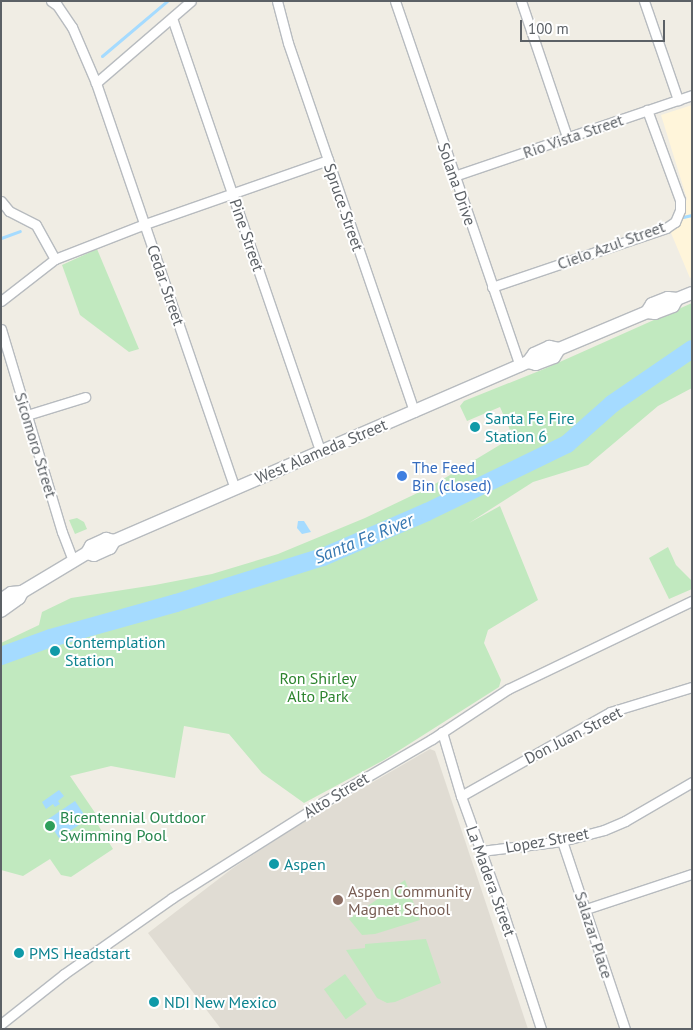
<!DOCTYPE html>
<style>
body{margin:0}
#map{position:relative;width:693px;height:1030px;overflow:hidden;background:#f0ede4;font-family:"PT Sans",sans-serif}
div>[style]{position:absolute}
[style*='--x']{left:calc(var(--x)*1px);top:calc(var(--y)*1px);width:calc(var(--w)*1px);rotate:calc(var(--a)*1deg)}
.commercial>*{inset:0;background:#fff5da}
.education>*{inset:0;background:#e0dcd3}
.green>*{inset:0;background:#c1e9bf;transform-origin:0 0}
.water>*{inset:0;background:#a5dbff;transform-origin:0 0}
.stream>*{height:3px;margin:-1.5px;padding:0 1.5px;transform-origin:1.5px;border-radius:1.5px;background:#a5dbff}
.river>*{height:18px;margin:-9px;padding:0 9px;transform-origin:9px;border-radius:9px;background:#a5dbff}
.roads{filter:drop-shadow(1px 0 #b7bbbf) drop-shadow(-1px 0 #b7bbbf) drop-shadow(0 1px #b7bbbf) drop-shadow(0 -1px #b7bbbf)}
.street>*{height:9px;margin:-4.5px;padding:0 4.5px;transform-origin:4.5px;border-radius:4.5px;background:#fff}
.secondary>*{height:12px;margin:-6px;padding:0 6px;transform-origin:6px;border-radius:6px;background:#fff}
.dots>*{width:14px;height:14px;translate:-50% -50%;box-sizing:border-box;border:2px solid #fff;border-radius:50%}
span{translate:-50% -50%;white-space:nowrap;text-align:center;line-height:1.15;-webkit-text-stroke:4px #fff;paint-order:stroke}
.street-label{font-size:16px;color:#5c6166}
.culture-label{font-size:16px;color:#0d838f}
.left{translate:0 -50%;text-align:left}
.shop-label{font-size:16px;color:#366cbe}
.park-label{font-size:16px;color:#2d842e}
.leisure-label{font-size:16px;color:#27864d}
.education-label{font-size:16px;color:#785e54}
.water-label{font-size:18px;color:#3677b1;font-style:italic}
.frame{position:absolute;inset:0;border:2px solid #5c6166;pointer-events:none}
.scale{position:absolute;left:520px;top:20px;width:145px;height:22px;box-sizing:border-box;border:2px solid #5c6166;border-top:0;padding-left:6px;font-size:15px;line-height:18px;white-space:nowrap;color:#5c6166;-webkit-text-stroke:4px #fff;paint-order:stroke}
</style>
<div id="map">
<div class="commercial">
<div style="clip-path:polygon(692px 105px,692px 277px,690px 278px,671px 233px,687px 199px,661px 115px)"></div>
</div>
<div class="education">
<div style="clip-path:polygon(430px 749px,435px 751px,528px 1029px,221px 1029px,148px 933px,233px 868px,292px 829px)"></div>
</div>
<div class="green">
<div style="clip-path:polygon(97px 249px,139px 349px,129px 352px,80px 315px,62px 265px)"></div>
<div style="clip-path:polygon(692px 303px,692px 388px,658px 406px,588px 465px,533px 482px,469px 523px,500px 506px,538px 600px,488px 630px,484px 643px,501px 680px,499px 687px,384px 760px,304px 803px,262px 773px,229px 734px,184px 726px,175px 778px,111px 766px,70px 776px,102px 823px,98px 825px,113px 849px,71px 877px,61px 875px,50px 859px,23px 876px,1px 870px,1px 643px,39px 625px,42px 612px,71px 598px,155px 585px,212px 574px,278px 554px,365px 518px,430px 487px,513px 437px,500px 407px,467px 421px,460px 406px,464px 401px,544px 369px)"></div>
<div style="clip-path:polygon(77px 518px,84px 522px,87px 529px,75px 534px,69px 520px)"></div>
<div style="clip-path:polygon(668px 547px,676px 565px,692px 581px,692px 589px,669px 599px,649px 558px)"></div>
<div style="clip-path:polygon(405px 880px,420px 920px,375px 934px,362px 935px,349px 919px)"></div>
<div style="clip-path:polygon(426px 939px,441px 983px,395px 1002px,387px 1003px,377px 998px,346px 950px,365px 948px,365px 944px)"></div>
<div style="left:345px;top:974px;width:37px;height:26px;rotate:54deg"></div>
</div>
<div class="water">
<div style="clip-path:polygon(298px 521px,304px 521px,311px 532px,302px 534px,297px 528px)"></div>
<div style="clip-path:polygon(59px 790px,64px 796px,58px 801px,60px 804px,55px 807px,53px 804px,46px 809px,42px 802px)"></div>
<div style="left:75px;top:801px;width:22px;height:34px;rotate:56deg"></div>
</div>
<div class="stream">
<div style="--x:102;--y:56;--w:85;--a:-40.2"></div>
<div style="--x:683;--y:217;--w:9;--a:-13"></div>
<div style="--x:1;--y:238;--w:20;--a:-20"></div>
</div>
<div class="river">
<div style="--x:1;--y:656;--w:53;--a:-19.8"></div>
<div style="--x:51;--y:638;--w:130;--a:-15.6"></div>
<div style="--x:176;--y:603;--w:154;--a:-17.4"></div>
<div style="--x:323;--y:557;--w:113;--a:-23.4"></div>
<div style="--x:427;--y:512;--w:156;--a:-25.9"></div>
<div style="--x:567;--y:444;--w:60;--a:-41.6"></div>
<div style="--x:612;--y:404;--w:97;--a:-34.5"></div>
</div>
<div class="roads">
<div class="street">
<div style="--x:51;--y:1;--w:7;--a:34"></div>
<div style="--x:57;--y:5;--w:27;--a:56"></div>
<div style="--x:72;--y:27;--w:61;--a:66.8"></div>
<div style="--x:96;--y:83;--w:429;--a:71.1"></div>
<div style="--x:277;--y:1;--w:43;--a:75.3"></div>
<div style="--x:288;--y:43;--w:390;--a:71.1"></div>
<div style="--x:395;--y:1;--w:386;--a:71.1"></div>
<div style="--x:521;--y:1;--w:144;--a:71.3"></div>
<div style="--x:644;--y:1;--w:105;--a:71"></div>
<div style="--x:172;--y:18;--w:459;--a:71.1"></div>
<div style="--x:96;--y:83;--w:125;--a:-40.8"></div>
<div style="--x:454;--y:176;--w:251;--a:-18.8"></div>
<div style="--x:1;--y:201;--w:13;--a:51"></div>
<div style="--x:9;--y:211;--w:30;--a:27"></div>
<div style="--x:36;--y:225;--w:39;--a:61"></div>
<div style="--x:492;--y:287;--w:184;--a:-18.7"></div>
<div style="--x:666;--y:228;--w:11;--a:-34"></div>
<div style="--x:675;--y:222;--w:13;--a:-67"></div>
<div style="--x:680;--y:210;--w:10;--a:-90"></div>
<div style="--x:680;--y:200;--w:96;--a:-110.1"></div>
<div style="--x:1;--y:301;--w:68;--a:-37.9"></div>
<div style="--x:55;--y:259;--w:97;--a:-21.3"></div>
<div style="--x:145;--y:224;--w:194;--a:-19.3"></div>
<div style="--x:1;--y:329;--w:212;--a:73.3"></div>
<div style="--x:62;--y:532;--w:30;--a:69"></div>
<div style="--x:27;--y:415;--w:61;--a:-17.2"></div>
<div style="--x:442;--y:732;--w:67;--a:73.5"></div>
<div style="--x:461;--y:796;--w:127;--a:70.1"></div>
<div style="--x:504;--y:915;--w:120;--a:72"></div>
<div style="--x:461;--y:796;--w:171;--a:-29.4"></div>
<div style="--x:610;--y:712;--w:86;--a:-17"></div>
<div style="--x:562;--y:841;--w:198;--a:71.5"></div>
<div style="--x:481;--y:851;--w:82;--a:-7"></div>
<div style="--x:562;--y:841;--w:43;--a:-14.7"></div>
<div style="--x:604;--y:830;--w:23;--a:-23"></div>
<div style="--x:625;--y:821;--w:78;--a:-30.2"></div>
<div style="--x:586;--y:909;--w:112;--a:-18.3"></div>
<div style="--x:1;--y:1024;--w:80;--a:-38.4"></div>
<div style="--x:64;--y:974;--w:132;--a:-35.1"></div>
<div style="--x:172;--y:898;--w:178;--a:-32.3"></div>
<div style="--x:322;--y:803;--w:127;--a:-30.2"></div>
<div style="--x:432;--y:739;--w:91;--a:-33.3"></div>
<div style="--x:508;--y:689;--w:204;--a:-25.6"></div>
</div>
<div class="secondary">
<div style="--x:647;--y:312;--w:9;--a:-58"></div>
<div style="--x:652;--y:304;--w:17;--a:-21"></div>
<div style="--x:668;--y:298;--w:9;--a:6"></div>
<div style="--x:677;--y:299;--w:16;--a:-22"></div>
<div style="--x:528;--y:362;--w:8;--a:14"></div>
<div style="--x:536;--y:364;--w:19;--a:-21"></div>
<div style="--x:554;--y:357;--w:9;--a:-58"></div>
<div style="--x:87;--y:553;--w:7;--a:16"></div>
<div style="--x:94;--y:555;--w:17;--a:-24"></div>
<div style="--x:110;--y:548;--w:8;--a:-60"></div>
<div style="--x:1;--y:600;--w:12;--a:-35"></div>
<div style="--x:11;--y:593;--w:11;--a:-5"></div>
<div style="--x:22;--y:592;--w:76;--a:-31"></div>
<div style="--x:87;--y:553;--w:8;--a:-60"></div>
<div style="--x:91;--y:546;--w:17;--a:-25"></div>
<div style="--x:106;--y:539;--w:8;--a:14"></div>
<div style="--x:114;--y:541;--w:451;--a:-23.4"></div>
<div style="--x:528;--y:362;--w:10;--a:-53"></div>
<div style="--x:534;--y:354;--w:17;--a:-25"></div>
<div style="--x:549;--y:347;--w:10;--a:11"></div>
<div style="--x:559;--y:349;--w:95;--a:-22.8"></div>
<div style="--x:647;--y:312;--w:8;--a:7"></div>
<div style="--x:655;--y:313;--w:19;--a:-21"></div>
<div style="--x:673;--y:306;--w:8;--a:-60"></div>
<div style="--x:1;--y:611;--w:22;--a:-36"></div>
<div style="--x:19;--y:598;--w:7;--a:-63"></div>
</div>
</div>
<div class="dots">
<div style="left:475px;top:427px;background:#0f9aa8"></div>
<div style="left:402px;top:476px;background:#3f7fe0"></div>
<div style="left:55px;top:651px;background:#0f9aa8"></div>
<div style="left:50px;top:826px;background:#2e9e5b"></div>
<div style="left:274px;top:864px;background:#0f9aa8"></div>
<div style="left:338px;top:900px;background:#8d6e63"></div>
<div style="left:19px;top:953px;background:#0f9aa8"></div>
<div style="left:154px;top:1002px;background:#0f9aa8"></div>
</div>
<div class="street-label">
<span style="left:573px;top:136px;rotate:-19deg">Rio Vista Street</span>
<span style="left:457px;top:184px;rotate:71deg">Solana Drive</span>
<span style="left:344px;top:207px;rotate:71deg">Spruce Street</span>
<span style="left:247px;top:235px;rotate:71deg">Pine Street</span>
<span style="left:611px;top:245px;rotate:-20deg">Cielo Azul Street</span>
<span style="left:166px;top:285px;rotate:71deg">Cedar Street</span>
<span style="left:36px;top:445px;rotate:73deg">Sicomoro Street</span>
<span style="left:321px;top:451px;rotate:-23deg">West Alameda Street</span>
<span style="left:573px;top:735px;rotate:-27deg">Don Juan Street</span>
<span style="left:336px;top:795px;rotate:-31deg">Alto Street</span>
<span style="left:547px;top:840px;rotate:-10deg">Lopez Street</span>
<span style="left:491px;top:881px;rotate:70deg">La Madera Street</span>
<span style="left:594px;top:935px;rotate:72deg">Salazar Place</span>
</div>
<div class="culture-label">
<span class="left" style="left:485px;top:427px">Santa Fe Fire<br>Station 6</span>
<span class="left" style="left:65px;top:651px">Contemplation<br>Station</span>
<span class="left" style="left:284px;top:864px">Aspen</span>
<span class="left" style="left:29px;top:953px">PMS Headstart</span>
<span class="left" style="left:164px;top:1002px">NDI New Mexico</span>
</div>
<div class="shop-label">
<span class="left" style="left:412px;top:476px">The Feed<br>Bin (closed)</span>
</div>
<div class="park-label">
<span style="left:318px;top:687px">Ron Shirley<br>Alto Park</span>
</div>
<div class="leisure-label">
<span class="left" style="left:60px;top:826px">Bicentennial Outdoor<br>Swimming Pool</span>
</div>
<div class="education-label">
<span class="left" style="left:348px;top:900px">Aspen Community<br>Magnet School</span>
</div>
<div class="water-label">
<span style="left:364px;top:539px;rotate:-22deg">Santa Fe River</span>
</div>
<div class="frame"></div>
<div class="scale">100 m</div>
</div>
